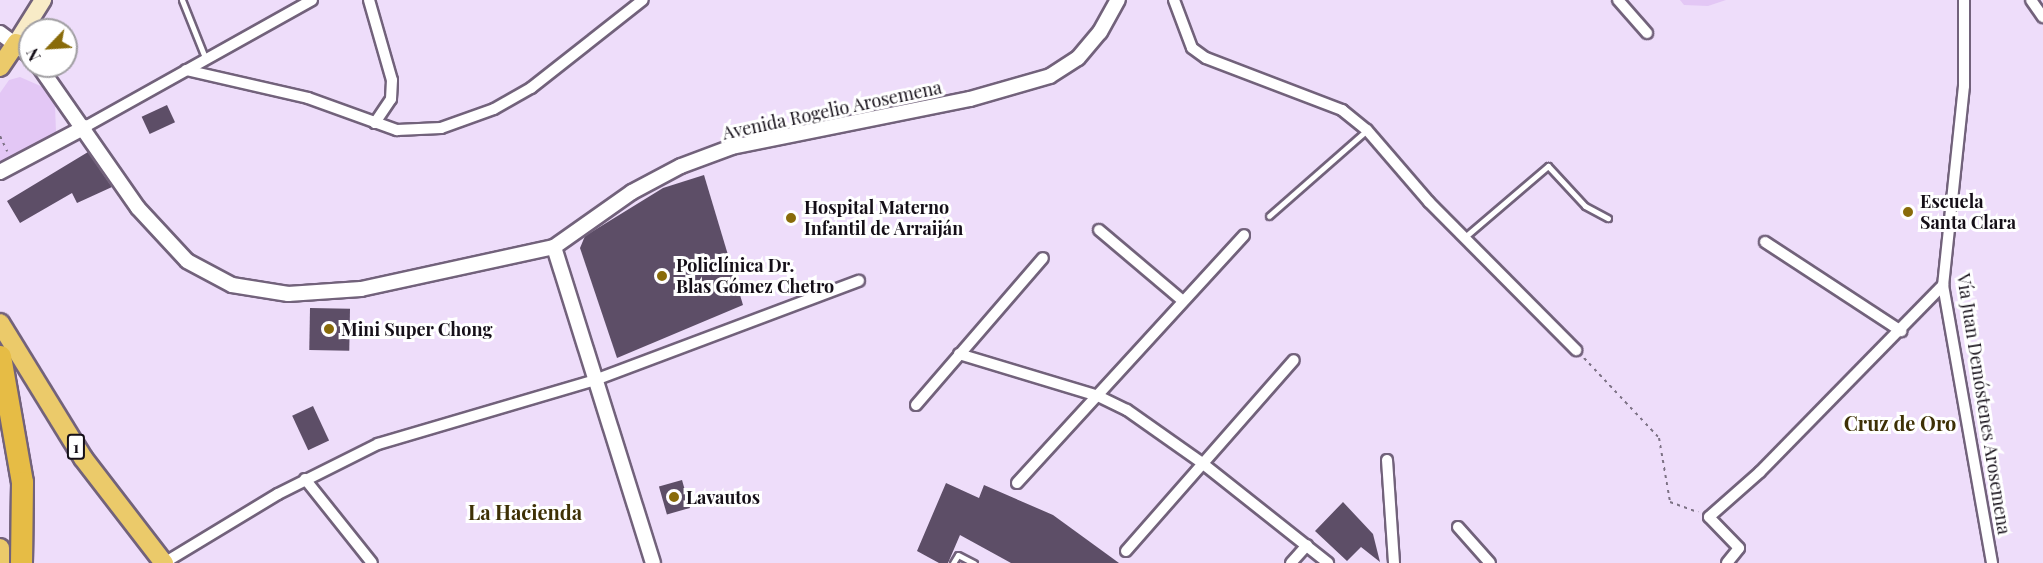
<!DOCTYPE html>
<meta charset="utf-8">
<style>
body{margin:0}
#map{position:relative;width:2043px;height:563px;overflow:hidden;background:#eeddfa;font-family:"Playfair Display",serif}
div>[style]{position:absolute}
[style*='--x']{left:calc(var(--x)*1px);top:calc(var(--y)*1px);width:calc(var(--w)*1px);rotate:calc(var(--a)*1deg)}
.green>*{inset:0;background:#e3c7f5}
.building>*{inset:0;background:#5d4e67;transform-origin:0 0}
.path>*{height:2px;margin-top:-1px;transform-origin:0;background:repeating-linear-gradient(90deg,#7d7285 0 3px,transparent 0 7.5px)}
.roads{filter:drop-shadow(2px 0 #72627b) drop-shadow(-2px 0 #72627b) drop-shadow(0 2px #72627b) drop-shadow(0 -2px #72627b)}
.service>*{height:5px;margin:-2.5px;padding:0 2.5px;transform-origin:2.5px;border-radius:2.5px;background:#fff}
.minor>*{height:10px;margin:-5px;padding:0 5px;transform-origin:5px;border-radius:5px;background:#fff}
.tertiary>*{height:14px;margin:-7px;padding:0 7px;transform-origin:7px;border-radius:7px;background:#fff}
.secondary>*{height:16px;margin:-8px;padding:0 8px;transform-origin:8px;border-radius:8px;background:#f8ebc7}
.trunk>*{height:18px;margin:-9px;padding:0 9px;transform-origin:9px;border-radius:9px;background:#ebca6a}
.motorway>*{height:21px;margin:-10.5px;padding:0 10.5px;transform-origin:10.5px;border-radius:10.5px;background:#e6bc45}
.dots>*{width:16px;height:16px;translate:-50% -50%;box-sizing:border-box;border:3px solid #fff;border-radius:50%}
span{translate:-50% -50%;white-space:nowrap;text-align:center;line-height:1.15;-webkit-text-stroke:6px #fff;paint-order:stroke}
.shield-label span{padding:2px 4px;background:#fff;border:2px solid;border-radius:4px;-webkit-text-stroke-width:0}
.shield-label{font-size:16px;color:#150f18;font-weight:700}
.street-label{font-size:18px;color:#150f18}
.poi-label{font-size:18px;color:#150f18;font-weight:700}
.left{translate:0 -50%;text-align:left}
.neighbourhood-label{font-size:20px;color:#3e3005;font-weight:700}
.north{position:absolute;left:18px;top:18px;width:60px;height:60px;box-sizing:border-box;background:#fff;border:2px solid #a19fa3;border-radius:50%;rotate:245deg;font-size:16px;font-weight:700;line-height:24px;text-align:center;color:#150f18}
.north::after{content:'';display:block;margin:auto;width:21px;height:27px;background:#896b0a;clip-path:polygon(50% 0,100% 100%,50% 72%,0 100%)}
</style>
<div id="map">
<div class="green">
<div style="clip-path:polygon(1680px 0,1726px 0,1708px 6px,1684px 5px)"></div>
<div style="clip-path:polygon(20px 77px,45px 88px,55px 106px,56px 132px,0 168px,0 93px,9px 80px)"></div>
</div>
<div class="building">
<div style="left:167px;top:105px;width:19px;height:28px;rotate:65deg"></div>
<div style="clip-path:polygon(88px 152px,112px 187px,77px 203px,72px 193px,20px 223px,7px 201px)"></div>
<div style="clip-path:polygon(704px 175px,743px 305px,617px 358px,580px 248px,585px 236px,663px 188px)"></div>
<div style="left:310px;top:308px;width:40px;height:42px;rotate:1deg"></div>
<div style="left:313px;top:406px;width:38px;height:23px;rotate:65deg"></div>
<div style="left:682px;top:480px;width:29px;height:24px;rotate:74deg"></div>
<div style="clip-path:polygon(946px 483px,979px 498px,984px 485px,1053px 515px,1119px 563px,1011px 563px,960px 535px,948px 563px,939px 563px,917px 551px)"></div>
<div style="clip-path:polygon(1343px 502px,1373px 534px,1380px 562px,1361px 547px,1347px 561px,1315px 531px)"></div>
</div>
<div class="path">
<div style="--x:0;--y:136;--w:17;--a:65"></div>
<div style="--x:1584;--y:358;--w:110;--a:46.8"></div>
<div style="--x:1659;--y:438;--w:65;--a:80.2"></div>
<div style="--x:1670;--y:502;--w:30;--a:20"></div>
</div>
<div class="roads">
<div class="service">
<div style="--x:182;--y:0;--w:65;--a:68.2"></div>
<div style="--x:1269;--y:216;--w:130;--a:-41.3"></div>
<div style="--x:1466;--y:236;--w:108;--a:-40.5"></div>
<div style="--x:1548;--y:166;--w:54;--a:47.2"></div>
<div style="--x:1585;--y:206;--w:26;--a:28"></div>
<div style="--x:953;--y:563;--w:9;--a:-58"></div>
<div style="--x:958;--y:555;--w:18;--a:27"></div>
</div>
<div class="minor">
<div style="--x:369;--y:0;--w:83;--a:74"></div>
<div style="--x:392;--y:80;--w:19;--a:93"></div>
<div style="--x:391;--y:99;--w:29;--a:124"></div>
<div style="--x:1174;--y:0;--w:51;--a:69.4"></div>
<div style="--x:1192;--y:48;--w:17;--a:36"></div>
<div style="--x:1206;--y:58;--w:146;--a:20.9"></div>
<div style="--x:1342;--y:110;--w:32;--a:39"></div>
<div style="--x:1367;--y:130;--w:95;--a:49.3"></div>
<div style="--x:1429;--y:202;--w:209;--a:45.2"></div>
<div style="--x:1618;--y:0;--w:44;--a:48.7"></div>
<div style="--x:1964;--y:0;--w:86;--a:90"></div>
<div style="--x:1964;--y:86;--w:200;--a:96"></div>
<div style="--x:1943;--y:285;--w:282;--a:80"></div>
<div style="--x:2031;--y:0;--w:21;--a:55"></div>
<div style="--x:186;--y:70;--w:125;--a:12.9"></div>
<div style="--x:308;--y:98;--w:95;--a:19.8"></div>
<div style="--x:397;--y:130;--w:44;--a:-2.6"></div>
<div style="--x:441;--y:128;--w:56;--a:-19.7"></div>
<div style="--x:494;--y:109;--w:43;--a:-29.6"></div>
<div style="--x:531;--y:88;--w:142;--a:-38.2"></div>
<div style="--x:85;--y:127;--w:260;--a:-29.2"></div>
<div style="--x:1099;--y:230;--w:110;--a:40.2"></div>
<div style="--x:1765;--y:242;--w:163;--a:33.2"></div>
<div style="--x:959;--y:354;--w:145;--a:16.8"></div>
<div style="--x:1098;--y:396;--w:32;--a:26"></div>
<div style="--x:1127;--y:410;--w:92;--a:35.2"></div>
<div style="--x:1202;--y:463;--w:161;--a:38.4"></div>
<div style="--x:916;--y:405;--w:194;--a:-49.2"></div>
<div style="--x:1387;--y:460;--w:103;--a:86.1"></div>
<div style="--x:305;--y:479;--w:107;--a:51.4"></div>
<div style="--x:1017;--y:483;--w:336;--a:-47.5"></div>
<div style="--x:1458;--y:527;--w:48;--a:48.4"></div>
<div style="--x:1126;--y:551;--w:254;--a:-48.7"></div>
<div style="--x:164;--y:563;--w:133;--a:-31.2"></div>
<div style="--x:278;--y:494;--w:112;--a:-26.6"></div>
<div style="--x:378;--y:444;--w:226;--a:-16.4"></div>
<div style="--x:595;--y:380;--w:282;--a:-20.6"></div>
<div style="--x:1291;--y:563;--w:24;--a:-48"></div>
<div style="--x:1727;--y:563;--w:19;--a:-51"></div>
<div style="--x:1739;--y:548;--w:43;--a:-134.1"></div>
<div style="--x:1709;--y:517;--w:68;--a:-41.4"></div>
<div style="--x:1760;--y:472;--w:262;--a:-45.6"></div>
</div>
<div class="tertiary">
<div style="--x:0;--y:33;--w:38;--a:37"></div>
<div style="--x:39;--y:66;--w:173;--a:55.1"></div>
<div style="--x:138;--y:208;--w:72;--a:47.2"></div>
<div style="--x:187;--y:261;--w:51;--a:28.1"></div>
<div style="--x:232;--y:285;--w:57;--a:9.1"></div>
<div style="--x:288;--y:294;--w:73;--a:-3.9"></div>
<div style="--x:361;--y:289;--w:198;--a:-12.3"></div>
<div style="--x:554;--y:247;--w:95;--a:-35.2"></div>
<div style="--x:632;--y:192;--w:55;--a:-28"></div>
<div style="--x:681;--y:166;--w:54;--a:-20.4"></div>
<div style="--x:732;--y:147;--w:243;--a:-11.4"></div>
<div style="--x:970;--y:99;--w:83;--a:-16"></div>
<div style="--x:1050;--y:76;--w:33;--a:-33"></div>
<div style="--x:1078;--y:58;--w:34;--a:-50"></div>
<div style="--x:1100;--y:32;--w:37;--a:-61"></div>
<div style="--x:0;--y:172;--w:96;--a:-27.9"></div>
<div style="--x:554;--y:247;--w:331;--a:72.6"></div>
</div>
<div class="secondary">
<div style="--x:16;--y:43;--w:51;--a:-57.9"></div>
</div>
<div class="trunk">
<div style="--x:0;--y:67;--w:29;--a:-56"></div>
<div style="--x:0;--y:323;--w:158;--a:58.4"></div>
<div style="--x:83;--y:458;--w:133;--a:52.4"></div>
<div style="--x:0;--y:548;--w:15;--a:90"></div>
</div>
<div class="motorway">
<div style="--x:0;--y:356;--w:128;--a:80.1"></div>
<div style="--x:22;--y:482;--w:81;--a:90.7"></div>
</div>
</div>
<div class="dots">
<div style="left:1908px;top:212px;background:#896b0a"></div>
<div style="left:791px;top:218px;background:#896b0a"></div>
<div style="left:662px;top:276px;background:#896b0a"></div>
<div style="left:329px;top:329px;background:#896b0a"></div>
<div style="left:674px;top:497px;background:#896b0a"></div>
</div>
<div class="shield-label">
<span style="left:76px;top:447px">1</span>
</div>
<div class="street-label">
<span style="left:832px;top:110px;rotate:-12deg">Avenida Rogelio Arosemena</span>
<span style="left:1984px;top:404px;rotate:81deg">Vía Juan Demóstenes Arosemena</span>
</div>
<div class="poi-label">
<span class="left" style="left:1920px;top:212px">Escuela<br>Santa Clara</span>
<span class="left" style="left:804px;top:218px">Hospital Materno<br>Infantil de Arraiján</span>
<span class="left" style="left:676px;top:276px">Policlínica Dr.<br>Blas Gómez Chetro</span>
<span class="left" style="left:341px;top:329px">Mini Super Chong</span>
<span class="left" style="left:686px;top:497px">Lavautos</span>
</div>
<div class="neighbourhood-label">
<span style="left:1900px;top:422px">Cruz de Oro</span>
<span style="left:525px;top:511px">La Hacienda</span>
</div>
<div class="north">N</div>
</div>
